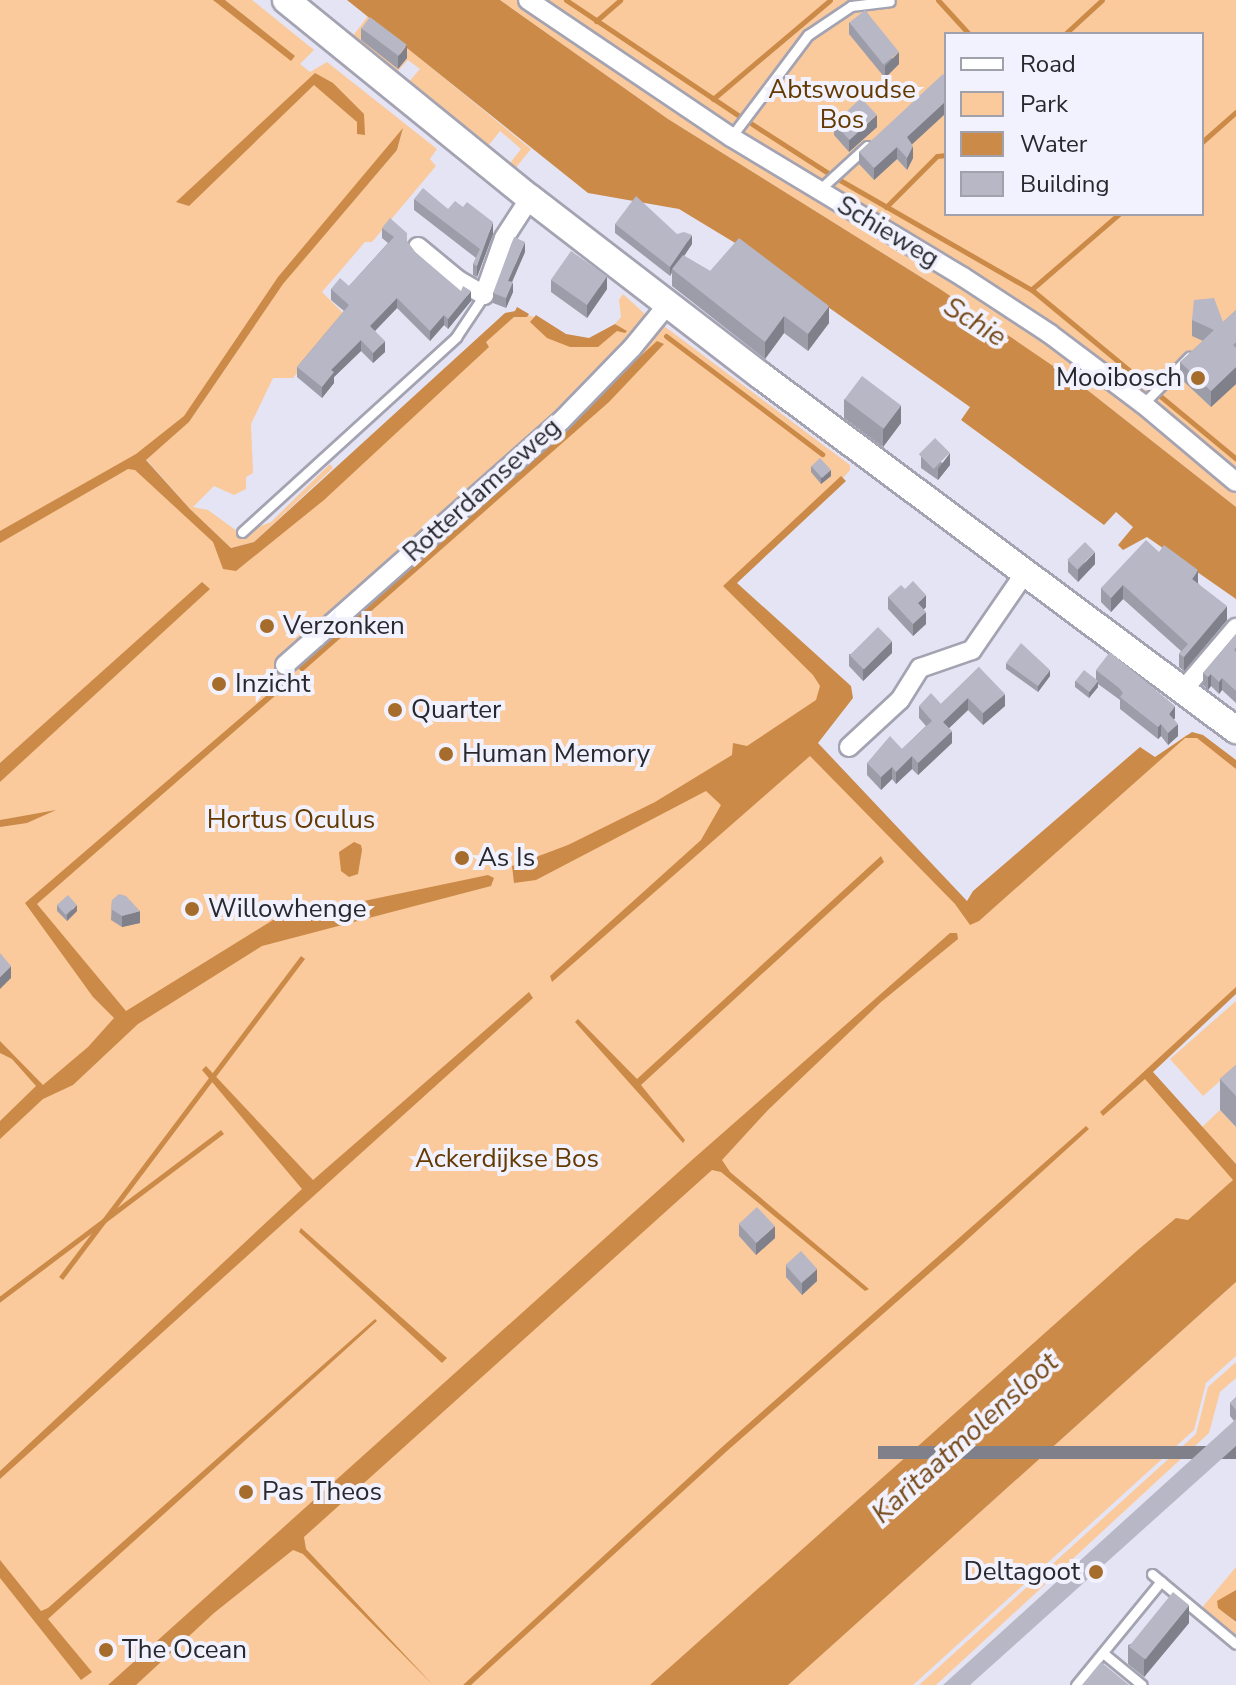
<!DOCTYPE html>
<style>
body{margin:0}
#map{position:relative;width:1236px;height:1685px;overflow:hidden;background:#e5e4f4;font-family:"Nunito Sans",sans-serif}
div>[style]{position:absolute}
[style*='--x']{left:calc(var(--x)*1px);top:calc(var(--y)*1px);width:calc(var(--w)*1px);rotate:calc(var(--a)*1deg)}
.green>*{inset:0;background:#faca9c}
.water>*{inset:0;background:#cb8a47;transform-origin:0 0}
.stream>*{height:5px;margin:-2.5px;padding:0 2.5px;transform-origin:2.5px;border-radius:2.5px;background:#cb8a47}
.roads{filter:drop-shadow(2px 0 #a4a3b2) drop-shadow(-2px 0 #a4a3b2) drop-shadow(0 2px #a4a3b2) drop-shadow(0 -2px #a4a3b2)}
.lane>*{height:9px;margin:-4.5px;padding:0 4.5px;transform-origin:4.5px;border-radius:4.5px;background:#fff}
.street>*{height:18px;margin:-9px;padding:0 9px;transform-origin:9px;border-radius:9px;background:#fff}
.secondary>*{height:26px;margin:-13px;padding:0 13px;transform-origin:13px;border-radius:13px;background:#fff}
.wall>*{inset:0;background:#9d9daa}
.shaded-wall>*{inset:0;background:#80808b;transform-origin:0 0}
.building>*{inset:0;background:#b7b7c6;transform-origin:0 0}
.dots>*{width:22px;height:22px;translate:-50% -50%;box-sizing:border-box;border:4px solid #f2f2ff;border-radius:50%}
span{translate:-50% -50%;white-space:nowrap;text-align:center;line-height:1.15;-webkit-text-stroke:8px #f2f2ff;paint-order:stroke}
.park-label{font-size:26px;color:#643a01}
.street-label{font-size:26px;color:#28282e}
.poi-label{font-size:26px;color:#28282e}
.right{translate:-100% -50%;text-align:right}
.left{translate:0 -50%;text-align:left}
.water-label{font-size:28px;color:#764a18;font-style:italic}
.legend{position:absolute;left:944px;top:32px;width:260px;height:184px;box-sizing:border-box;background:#f2f2ff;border:2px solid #a1a1ab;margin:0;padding:10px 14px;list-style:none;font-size:24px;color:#28282e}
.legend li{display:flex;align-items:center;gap:16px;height:40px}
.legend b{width:40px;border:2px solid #a1a1ab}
</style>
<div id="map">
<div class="green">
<div style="clip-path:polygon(0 0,220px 0,294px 56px,225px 0,252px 0,314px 50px,300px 64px,310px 72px,327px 62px,437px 149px,430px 159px,436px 166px,372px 242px,365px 242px,322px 292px,346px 316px,293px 378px,273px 378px,251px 424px,253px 473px,246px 477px,246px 489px,234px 495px,214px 486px,193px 507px,208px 510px,241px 534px,271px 522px,330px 464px,333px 468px,254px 542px,231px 548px,190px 509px,146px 459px,189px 422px,283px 283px,397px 150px,403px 129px,396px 145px,279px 280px,186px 418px,139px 462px,234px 560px,518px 312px,534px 317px,532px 321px,559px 337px,592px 342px,617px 327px,627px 331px,615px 324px,621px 317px,619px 300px,623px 294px,646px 315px,638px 331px,664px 326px,850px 465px,850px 470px,838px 484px,731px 584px,834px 690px,806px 733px,972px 916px,1186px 735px,1199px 736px,1236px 763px,1236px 992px,1148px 1073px,1236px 1175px,1236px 1182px,683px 1685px,0 1685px)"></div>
<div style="clip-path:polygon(evenodd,500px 0,1236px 0,1236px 507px,1081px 385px,1020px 344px,940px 289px,668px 119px,500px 0,946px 34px,1202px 34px,1202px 214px,946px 214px,946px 34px)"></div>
<div style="clip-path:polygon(368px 16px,531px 149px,514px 170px,510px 163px,521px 149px,500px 131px,485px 150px,406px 85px,420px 69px,408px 60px,394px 75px,352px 37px)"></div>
<div style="clip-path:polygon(1236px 1001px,1236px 1067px,1203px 1096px,1170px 1059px)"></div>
<div style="clip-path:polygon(1220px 1110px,1236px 1127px,1236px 1164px,1202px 1127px)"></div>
<div style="clip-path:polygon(1236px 1282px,1236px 1356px,1206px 1383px,1194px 1430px,913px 1685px,787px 1685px)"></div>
<div style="clip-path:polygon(1236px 1362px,1236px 1378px,1220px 1392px,1209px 1433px,936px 1685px,919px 1685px,1196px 1434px,1208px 1387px)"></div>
<div style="clip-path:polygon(1236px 1567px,1236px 1590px,1217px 1602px,1219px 1608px,1236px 1623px,1236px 1639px,1200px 1610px)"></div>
</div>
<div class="water">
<div style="clip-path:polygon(213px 0,225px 0,295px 56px,291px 61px)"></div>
<div style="clip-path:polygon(347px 0,500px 0,668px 119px,940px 289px,1081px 385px,1236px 507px,1236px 599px,1147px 537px,1123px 550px,1118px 545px,1133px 527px,1116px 512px,1104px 525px,961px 420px,970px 407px,750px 252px,679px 209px,588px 193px)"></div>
<div style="clip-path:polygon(315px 73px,333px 83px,364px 114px,365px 135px,357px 134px,357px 122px,314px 85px,189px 206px,176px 202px)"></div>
<div style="clip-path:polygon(403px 128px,397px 150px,283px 284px,189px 422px,146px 460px,190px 509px,231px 548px,254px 542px,505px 313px,515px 311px,517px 307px,529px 314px,527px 317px,514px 317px,486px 342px,489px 347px,324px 500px,236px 571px,223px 569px,213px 542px,135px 470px,128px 469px,0 543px,0 531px,136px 454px,184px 416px,278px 277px)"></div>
<div style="clip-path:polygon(536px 315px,566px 334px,589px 338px,615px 324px,627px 331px,625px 333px,617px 331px,598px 347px,570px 347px,547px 338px,530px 322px)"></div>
<div style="clip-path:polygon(657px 341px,664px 344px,609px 402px,302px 672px,298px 668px)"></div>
<div style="clip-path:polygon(841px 476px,846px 481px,737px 583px,851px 686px,853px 698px,818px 743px,967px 901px,973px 891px,1140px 747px,1155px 757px,1192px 732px,1203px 735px,1236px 760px,1236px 769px,1197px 738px,1185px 738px,979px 921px,970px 925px,955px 904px,810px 756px,552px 982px,550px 976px,701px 840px,721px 805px,706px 791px,536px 880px,514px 883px,512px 866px,568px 845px,655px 802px,732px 755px,733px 743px,747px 746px,816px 700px,820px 686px,813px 675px,723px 586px)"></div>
<div style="clip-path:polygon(202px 582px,210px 589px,0 782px,0 763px)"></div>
<div style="clip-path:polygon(288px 677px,292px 681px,37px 904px,126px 1011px,273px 920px,488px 875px,494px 878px,491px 886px,262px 946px,138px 1024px,73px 1085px,43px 1099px,0 1139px,0 1121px,36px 1086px,12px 1059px,0 1053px,0 1041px,43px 1085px,88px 1047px,114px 1018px,93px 997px,25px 903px)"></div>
<div style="clip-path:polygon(56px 810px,27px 823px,0 827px,0 820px)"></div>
<div style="clip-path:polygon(354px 842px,361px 845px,362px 850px,358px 874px,349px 877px,341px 871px,339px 852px)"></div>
<div style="clip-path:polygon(881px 856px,884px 862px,641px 1085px,685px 1140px,683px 1143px,575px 1022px,578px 1019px,637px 1079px)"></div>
<div style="clip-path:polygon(950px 933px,957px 933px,958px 939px,881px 1002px,768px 1110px,722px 1160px,730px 1172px,869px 1289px,865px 1291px,721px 1172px,712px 1170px,304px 1537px,306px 1549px,433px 1685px,303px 1554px,293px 1550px,214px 1613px,136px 1685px,108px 1685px,692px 1160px)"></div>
<div style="left:301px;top:956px;width:5px;height:402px;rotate:37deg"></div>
<div style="clip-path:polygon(1236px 987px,1236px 994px,1153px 1072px,1236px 1164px,1236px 1282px,788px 1685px,650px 1685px,1139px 1249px,1176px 1218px,1188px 1220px,1233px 1180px,1145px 1079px,1103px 1116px,1100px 1112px)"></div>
<div style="clip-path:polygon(529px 992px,533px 998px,0 1479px,0 1471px,302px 1189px,202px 1070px,206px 1066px,313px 1180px)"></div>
<div style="clip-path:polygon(1086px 1126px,1089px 1129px,958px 1248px,727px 1451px,471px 1685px,463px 1685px,721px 1448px)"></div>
<div style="left:221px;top:1130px;width:5px;height:295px;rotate:53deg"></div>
<div style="clip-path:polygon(301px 1228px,447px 1358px,442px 1363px,299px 1232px)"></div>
<div style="clip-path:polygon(375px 1319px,377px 1321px,48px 1619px,92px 1672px,81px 1680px,0 1578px,0 1560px,41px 1611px,48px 1608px)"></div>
<div style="clip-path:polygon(1236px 1590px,1236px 1622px,1218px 1608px,1217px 1601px)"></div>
</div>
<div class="stream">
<div style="--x:566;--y:0;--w:211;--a:33.8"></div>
<div style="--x:938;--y:0;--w:46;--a:47.6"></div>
<div style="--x:596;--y:21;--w:32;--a:-41"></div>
<div style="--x:1065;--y:34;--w:50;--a:-42.6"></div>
<div style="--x:713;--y:99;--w:153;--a:-40.2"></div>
<div style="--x:752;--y:124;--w:94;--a:32.8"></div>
<div style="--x:831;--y:175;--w:232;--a:29.8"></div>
<div style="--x:1032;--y:290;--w:265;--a:39.6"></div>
<div style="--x:1202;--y:142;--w:45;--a:-41.4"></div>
<div style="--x:886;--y:207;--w:72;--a:-45"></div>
<div style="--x:937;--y:156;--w:9;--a:-6"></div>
<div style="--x:1032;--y:289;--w:115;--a:-40.8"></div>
<div style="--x:666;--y:336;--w:196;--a:37.1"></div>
</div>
<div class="roads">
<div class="lane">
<div style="--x:731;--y:137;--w:128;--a:-53"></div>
<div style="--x:808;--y:35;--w:52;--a:-34"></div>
<div style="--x:851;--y:6;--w:39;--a:-7"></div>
<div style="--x:819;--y:190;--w:65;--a:-42.5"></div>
<div style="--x:1143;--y:404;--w:66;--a:-45.6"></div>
<div style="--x:242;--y:532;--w:290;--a:-42.3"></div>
<div style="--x:456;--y:337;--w:50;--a:-56.3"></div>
<div style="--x:1152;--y:1574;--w:109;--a:39.8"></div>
<div style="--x:1103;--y:1653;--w:50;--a:39.4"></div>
<div style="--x:1076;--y:1685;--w:134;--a:-50.7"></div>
</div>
<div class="street">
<div style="--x:528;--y:0;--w:245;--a:34"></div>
<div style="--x:731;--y:137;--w:271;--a:31.1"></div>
<div style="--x:963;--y:277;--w:104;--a:33.2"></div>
<div style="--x:1050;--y:334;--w:116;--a:37"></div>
<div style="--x:1143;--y:404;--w:121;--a:40"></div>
<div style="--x:418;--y:247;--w:52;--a:39.5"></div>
<div style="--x:458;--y:280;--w:30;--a:30"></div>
<div style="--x:484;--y:295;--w:60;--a:-70.7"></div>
<div style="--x:504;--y:238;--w:48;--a:-57"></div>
<div style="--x:285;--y:665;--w:368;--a:-41.5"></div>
<div style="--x:561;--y:421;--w:102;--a:-45.8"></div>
<div style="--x:632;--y:348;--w:57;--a:-50.7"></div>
<div style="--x:1183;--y:690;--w:82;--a:-49.5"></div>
<div style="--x:849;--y:747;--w:69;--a:-42.7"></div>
<div style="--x:900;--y:700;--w:38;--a:-58"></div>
<div style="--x:920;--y:668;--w:55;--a:-19.1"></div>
<div style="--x:972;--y:650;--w:93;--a:-55.5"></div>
</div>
<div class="secondary">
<div style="--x:286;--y:0;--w:314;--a:39.1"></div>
<div style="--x:530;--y:198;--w:290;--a:37.6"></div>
<div style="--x:760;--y:375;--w:594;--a:36.72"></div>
</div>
</div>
<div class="wall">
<div style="clip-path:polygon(849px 22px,899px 64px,885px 78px,849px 34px)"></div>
<div style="clip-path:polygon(361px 28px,407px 58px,398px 69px,361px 40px)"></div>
<div style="clip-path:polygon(946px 77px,946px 113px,912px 144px,913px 158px,907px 170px,897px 159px,874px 180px,859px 164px,859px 152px)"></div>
<div style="clip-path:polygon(834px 123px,877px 127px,849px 152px,834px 135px)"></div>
<div style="clip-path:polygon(414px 199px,448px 209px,493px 234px,477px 277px,473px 275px,473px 264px,476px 258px,414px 210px)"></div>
<div style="clip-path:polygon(615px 224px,677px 234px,692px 244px,684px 256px,710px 271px,829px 323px,808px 351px,784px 333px,765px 359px,672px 286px,672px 273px,670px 276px,615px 233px)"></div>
<div style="clip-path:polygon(382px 228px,407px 241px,415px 252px,471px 301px,448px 329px,444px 325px,430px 341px,397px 308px,375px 331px,385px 352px,373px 363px,361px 351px,334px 377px,334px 383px,322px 398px,297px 377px,297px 367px,344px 311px,331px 300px,331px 289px,349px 286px,388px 243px,382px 238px)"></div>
<div style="clip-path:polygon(525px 252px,512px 282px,513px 292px,506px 308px,493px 303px,493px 293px)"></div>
<div style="clip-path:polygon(551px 280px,607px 289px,587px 318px,551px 292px)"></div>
<div style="clip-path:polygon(1236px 310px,1236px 384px,1211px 407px,1180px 378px,1180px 362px,1203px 341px,1192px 336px,1192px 320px,1223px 322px)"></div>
<div style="clip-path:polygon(844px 399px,901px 423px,883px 447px,844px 418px)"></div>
<div style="clip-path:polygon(921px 456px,950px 465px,938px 480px,921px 468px)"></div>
<div style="clip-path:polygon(811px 466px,831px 476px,821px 484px,811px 472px)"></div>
<div style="clip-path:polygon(1159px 552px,1198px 583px,1227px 620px,1184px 671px,1179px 667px,1179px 654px,1181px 651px,1123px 599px,1111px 612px,1101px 602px,1101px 588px)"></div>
<div style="clip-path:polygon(1068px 560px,1095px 564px,1078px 582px,1068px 572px)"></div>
<div style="clip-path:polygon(905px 589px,926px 607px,924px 609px,926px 624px,913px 636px,888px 609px,888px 597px)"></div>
<div style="clip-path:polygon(1236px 634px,1236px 703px,1222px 690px,1219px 694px,1211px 686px,1208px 690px,1203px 685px,1203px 673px)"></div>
<div style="clip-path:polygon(892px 653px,863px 681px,849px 666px,849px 654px)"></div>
<div style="clip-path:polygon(1006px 663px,1050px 676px,1038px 692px,1006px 669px)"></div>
<div style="clip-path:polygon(979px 667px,1005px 706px,983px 725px,968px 710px,949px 728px,952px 743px,918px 775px,912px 769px,896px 784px,892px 779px,881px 790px,867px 775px,867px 763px,902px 749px,926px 726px,919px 718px,919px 706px,941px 704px)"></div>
<div style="clip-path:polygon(1096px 670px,1175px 718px,1174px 719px,1178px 736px,1168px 745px,1161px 736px,1158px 739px,1120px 709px,1120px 700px,1098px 684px,1098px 687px,1089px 698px,1075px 687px,1075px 681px,1096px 680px)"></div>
<div style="clip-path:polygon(112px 900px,140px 923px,122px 927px,111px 920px)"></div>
<div style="clip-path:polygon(57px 905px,77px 911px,67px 921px,57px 911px)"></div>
<div style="clip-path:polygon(1236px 1065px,1236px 1127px,1220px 1110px,1220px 1079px)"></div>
<div style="clip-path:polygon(739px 1224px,775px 1238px,756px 1255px,739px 1236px)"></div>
<div style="clip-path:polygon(786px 1265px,817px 1281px,802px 1295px,786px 1277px)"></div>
<div style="clip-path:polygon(1236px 1397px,1236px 1459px,1234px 1421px,1230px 1416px,1230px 1403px)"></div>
<div style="clip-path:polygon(1189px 1623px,1144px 1677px,1128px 1664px,1128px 1645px)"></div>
</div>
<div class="shaded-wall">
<div style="clip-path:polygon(407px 45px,407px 58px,398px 69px,398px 57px)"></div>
<div style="clip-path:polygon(899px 52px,899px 64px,885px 78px,885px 66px)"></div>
<div style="clip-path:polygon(946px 101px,946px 113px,907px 149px,907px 137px)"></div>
<div style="clip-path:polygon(877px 115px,877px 127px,849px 152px,849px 140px)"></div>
<div style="clip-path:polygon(913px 146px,913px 158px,907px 170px,907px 158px)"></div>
<div style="clip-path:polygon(897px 147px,897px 159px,874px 180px,874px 168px)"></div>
<div style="clip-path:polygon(493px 222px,493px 234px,477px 277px,477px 266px)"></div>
<div style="clip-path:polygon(692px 235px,692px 244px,674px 271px,672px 269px,670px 276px,670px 267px)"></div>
<div style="clip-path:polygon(525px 242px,525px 252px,508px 291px,508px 281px)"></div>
<div style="clip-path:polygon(607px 276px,607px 289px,587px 318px,587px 305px)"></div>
<div style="clip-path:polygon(513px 282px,513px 292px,506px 308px,506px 298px)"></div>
<div style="clip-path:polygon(471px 291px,471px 301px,448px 329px,448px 319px)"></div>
<div style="clip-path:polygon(397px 298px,397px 308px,370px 336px,370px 326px)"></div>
<div style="clip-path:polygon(829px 306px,829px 323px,808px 351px,808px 334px)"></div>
<div style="clip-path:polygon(444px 315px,444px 325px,430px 341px,430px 331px)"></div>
<div style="clip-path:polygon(784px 316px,784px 333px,765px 359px,765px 342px)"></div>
<div style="clip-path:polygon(361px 340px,361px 351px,334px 377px,334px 383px,322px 398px,322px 387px,331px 370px)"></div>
<div style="clip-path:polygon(385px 341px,385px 352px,373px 363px,373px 353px)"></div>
<div style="clip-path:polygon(1236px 367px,1236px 384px,1211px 407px,1211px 391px)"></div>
<div style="clip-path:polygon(901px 405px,901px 423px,883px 447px,883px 429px)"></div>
<div style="clip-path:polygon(950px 453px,950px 465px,938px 480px,938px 469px)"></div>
<div style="clip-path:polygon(831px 470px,831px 476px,821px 484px,821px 478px)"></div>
<div style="clip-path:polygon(1095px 552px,1095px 564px,1078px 582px,1078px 570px)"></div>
<div style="clip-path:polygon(1198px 570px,1198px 584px,1192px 579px)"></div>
<div style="clip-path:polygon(1123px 585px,1123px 599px,1111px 612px,1111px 598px)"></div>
<div style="clip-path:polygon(926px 595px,926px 607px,918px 615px,918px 603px)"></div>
<div style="clip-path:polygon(1227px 606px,1227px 620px,1184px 671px,1184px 657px)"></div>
<div style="clip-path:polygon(926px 612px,926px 624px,913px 636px,913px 624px)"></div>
<div style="clip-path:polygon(892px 641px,892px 653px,863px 681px,863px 668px)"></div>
<div style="clip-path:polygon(1050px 670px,1050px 676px,1038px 692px,1038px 686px)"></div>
<div style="clip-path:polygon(1211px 674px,1211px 686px,1208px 690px,1208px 677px)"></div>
<div style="clip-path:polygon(1222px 678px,1222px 690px,1219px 694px,1219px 682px)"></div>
<div style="clip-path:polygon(1098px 681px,1098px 687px,1089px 698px,1089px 691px)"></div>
<div style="clip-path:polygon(1005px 694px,1005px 706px,983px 725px,983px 713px)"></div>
<div style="clip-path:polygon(968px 698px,968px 710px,943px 734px,943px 722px)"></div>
<div style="clip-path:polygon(1175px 706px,1175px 718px,1169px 726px,1169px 714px)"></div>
<div style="clip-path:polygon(1161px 724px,1161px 736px,1158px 739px,1158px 727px)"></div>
<div style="clip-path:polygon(1178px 724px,1178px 736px,1168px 745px,1168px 733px)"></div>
<div style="clip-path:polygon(952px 731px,952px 743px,918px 775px,918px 763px)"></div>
<div style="clip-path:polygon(912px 756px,912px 769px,896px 784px,896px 772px)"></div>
<div style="clip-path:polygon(892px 767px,892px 779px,881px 790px,881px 777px)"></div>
<div style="clip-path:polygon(77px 905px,77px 911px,67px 921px,67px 915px)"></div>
<div style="clip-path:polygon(140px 911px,140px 923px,122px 927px,122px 916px)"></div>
<div style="clip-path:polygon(11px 966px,11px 978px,0 989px,0 977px)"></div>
<div style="clip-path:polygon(775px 1226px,775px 1238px,756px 1255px,756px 1243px)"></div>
<div style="clip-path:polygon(817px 1269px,817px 1281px,802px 1295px,802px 1283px)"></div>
<div style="left:1236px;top:1446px;width:13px;height:358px;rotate:90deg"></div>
<div style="clip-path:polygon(1189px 1605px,1189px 1623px,1144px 1677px,1144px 1659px)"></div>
</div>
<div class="building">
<div style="left:865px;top:10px;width:54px;height:20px;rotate:51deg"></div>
<div style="left:370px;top:17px;width:46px;height:14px;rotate:37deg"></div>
<div style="clip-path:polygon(943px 74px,946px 77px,946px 101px,907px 137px,913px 146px,907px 158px,897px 147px,874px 168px,859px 152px)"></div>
<div style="left:861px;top:98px;width:23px;height:37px;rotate:47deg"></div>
<div style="clip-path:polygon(423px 188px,448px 209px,455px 201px,463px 207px,467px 202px,493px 222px,477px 266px,473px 264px,480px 249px,414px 199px)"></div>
<div style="clip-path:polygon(636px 196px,677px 234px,684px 232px,692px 235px,670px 267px,615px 224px)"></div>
<div style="clip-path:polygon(390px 218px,407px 233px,407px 241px,415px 252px,461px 291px,463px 286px,471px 291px,448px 319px,444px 315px,430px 331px,397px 298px,370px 326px,385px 341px,373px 353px,361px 340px,331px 370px,334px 372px,322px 387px,297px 367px,349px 305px,331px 289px,340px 278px,349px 286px,394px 237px,382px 228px)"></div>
<div style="clip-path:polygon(514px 237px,525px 242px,508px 281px,513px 282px,506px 298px,493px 293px)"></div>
<div style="clip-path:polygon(739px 238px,829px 306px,808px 334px,784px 316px,765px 342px,672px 269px,683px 255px,710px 271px)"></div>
<div style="left:571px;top:251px;width:44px;height:35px;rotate:35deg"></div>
<div style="clip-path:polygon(1214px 298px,1223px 322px,1236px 310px,1236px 342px,1233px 345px,1236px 348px,1236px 367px,1211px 391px,1180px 362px,1214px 330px,1192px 320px,1194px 300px)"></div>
<div style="left:862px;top:376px;width:49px;height:29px;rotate:37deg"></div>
<div style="left:935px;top:438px;width:21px;height:23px;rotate:45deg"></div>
<div style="left:820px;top:458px;width:16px;height:12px;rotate:47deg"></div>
<div style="clip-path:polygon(1146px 540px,1159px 552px,1164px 545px,1198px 570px,1192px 579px,1227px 606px,1184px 657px,1179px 654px,1188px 644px,1123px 585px,1111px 598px,1101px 588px)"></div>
<div style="left:1085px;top:542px;width:14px;height:25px;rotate:45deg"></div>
<div style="clip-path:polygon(913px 581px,926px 595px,918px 603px,926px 612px,913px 624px,888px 597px,901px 585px,905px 589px)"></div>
<div style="left:878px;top:627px;width:20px;height:40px;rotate:45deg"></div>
<div style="clip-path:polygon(1236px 634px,1236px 647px,1234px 650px,1236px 652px,1236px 691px,1222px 678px,1219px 682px,1211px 674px,1208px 677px,1203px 673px)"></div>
<div style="clip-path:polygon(1021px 643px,1050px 670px,1038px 686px,1006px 663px)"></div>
<div style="clip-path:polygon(1110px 652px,1175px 706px,1169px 714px,1178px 724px,1168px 733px,1161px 724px,1158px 727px,1120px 697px,1123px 693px,1119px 688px,1096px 670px)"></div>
<div style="clip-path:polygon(979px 667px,1005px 694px,983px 713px,968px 698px,943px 722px,952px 731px,918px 763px,912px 756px,896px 772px,892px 767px,881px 777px,867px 763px,890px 736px,902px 749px,932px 721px,919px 706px,931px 693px,941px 704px)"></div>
<div style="left:1084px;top:670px;width:18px;height:14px;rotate:38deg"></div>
<div style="clip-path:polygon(119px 894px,126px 896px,140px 911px,122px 916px,111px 909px,112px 900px)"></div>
<div style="left:68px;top:895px;width:13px;height:15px;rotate:48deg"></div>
<div style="clip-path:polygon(0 953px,11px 966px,0 977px)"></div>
<div style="clip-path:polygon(1236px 1065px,1236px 1096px,1220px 1079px)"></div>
<div style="left:757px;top:1207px;width:26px;height:25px;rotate:47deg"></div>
<div style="left:801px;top:1251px;width:24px;height:21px;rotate:48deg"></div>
<div style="clip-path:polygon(1236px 1397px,1236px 1410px,1230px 1403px)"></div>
<div style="clip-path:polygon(1236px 1419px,1236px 1446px,970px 1685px,943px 1685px)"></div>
<div style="left:1173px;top:1592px;width:21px;height:70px;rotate:39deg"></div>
<div style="clip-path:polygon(1101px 1662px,1129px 1685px,1082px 1685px)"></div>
</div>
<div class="dots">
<div style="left:1198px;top:378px;background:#a66c2c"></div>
<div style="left:267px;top:626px;background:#a66c2c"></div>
<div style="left:219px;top:684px;background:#a66c2c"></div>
<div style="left:395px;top:710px;background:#a66c2c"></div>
<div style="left:446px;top:754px;background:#a66c2c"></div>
<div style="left:462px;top:858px;background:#a66c2c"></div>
<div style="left:192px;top:909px;background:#a66c2c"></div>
<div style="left:246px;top:1492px;background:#a66c2c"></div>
<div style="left:1096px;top:1572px;background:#a66c2c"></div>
<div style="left:106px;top:1650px;background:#a66c2c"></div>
</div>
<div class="park-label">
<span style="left:842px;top:105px">Abtswoudse<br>Bos</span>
<span style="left:291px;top:820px">Hortus Oculus</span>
<span style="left:507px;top:1159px">Ackerdijkse Bos</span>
</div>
<div class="street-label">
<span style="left:888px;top:232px;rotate:31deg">Schieweg</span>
<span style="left:482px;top:490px;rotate:-42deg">Rotterdamseweg</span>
</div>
<div class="poi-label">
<span class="right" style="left:1182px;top:378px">Mooibosch</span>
<span class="left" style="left:283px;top:626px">Verzonken</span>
<span class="left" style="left:235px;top:684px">Inzicht</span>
<span class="left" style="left:411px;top:710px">Quarter</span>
<span class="left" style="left:462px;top:754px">Human Memory</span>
<span class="left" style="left:478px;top:858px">As Is</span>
<span class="left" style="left:208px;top:909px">Willowhenge</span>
<span class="left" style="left:262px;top:1492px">Pas Theos</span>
<span class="right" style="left:1080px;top:1572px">Deltagoot</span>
<span class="left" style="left:122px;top:1650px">The Ocean</span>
</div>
<div class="water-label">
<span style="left:975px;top:322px;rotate:32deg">Schie</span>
<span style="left:965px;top:1438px;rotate:-42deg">Karitaatmolensloot</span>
</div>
<ul class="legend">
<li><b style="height:10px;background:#fff"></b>Road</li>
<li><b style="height:22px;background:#faca9c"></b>Park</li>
<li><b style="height:22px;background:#cb8a47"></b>Water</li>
<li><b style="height:22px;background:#b7b7c6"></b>Building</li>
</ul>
</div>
